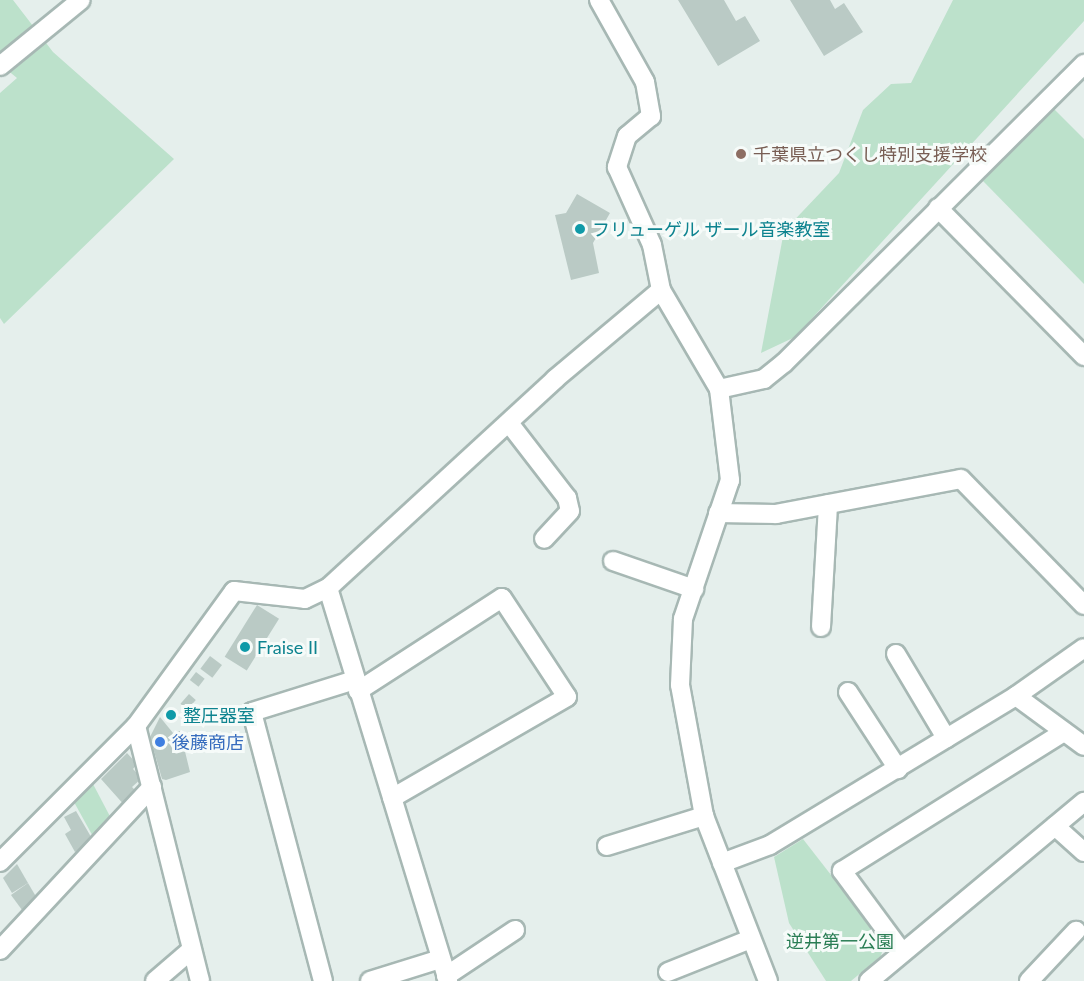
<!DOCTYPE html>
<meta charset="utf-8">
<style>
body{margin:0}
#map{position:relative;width:1084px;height:981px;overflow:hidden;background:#e5efec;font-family:Lato,"Noto Sans JP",sans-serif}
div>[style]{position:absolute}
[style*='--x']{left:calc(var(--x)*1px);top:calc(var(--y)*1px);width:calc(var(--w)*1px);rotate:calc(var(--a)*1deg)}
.green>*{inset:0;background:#bce1cb}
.building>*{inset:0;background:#bacac5;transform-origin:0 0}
.roads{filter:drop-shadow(2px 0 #a7b8b4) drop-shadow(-2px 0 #a7b8b4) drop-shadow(0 2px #a7b8b4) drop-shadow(0 -2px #a7b8b4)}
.minor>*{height:18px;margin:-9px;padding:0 9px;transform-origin:9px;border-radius:9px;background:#fff}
.dots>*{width:16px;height:16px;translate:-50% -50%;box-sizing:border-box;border:3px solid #f6fbf9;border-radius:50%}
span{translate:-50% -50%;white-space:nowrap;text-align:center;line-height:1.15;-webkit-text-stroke:6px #f6fbf9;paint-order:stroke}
.education-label{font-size:18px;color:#785e54}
.left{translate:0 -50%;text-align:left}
.culture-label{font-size:18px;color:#0d838f}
.shop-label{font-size:18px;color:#366cbe}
.park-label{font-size:18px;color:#297d54}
</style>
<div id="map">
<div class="green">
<div style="clip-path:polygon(0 0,13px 0,53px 52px,174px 159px,4px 324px,0 318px,0 93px,17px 78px,0 64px)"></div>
<div style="clip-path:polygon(953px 0,1084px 0,1084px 21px,795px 337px,761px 353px,784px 231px,839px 173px,863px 110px,891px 84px,911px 83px)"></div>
<div style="clip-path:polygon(1053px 108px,1084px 139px,1084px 284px,983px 181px)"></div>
<div style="clip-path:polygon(93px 784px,114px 824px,96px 842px,74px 802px)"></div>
<div style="clip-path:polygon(803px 839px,884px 943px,881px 956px,851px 981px,826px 981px,789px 923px,774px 857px)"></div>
</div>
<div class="building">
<div style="clip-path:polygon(678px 0,724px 0,736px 21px,745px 16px,760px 41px,718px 66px)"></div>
<div style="clip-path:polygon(790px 0,830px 0,835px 9px,844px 3px,863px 32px,824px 56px)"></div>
<div style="clip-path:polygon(577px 194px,610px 213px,593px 243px,599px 273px,571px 280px,555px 215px,566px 213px)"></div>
<div style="left:257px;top:605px;width:26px;height:61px;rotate:32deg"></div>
<div style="left:210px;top:656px;width:15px;height:16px;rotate:37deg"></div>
<div style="left:196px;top:672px;width:11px;height:10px;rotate:38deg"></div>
<div style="left:189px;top:694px;width:9px;height:13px;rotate:41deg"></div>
<div style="clip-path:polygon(170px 708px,179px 717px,174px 721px,163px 714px)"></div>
<div style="clip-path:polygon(160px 717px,173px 733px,180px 731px,190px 772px,166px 780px,162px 779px,150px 737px)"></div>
<div style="clip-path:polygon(127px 753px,137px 764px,133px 769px,142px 778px,132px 787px,139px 794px,126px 807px,101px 779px)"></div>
<div style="clip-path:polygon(76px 811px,94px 842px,75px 852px,65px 834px,71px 830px,64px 817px)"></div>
<div style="clip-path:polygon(17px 864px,28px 883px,12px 893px,3px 878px)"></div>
<div style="clip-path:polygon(28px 883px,38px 900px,22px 910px,11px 895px)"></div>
</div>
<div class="roads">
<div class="minor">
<div style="--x:599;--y:0;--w:94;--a:60.7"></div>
<div style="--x:645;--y:82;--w:35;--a:80"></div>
<div style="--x:651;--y:116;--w:31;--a:140"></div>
<div style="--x:627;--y:136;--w:33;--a:108"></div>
<div style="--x:617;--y:167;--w:85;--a:65.8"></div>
<div style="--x:652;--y:245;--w:46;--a:78.7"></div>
<div style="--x:661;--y:290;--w:115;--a:59.6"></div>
<div style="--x:719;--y:389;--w:92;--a:83.1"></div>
<div style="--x:730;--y:480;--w:147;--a:108.7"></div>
<div style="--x:683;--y:619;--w:66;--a:92.6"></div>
<div style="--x:680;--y:685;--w:133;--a:79.6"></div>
<div style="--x:704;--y:816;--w:177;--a:68.8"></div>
<div style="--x:0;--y:66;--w:104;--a:-39.2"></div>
<div style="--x:938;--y:208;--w:208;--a:45.4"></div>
<div style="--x:719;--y:389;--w:46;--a:-12.5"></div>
<div style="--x:764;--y:379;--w:26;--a:-39"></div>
<div style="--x:784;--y:363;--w:424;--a:-44.9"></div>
<div style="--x:509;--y:423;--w:95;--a:52.3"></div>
<div style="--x:567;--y:498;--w:13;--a:77"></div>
<div style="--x:570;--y:511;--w:38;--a:133"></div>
<div style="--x:718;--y:513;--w:58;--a:1"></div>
<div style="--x:776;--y:514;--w:188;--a:-10.7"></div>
<div style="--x:961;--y:479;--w:176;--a:45.7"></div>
<div style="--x:613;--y:561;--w:86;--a:19.1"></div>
<div style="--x:328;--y:588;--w:411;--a:73"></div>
<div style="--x:821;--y:627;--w:123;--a:-86.7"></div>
<div style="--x:896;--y:654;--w:98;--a:59.2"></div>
<div style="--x:358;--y:691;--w:171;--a:-32.9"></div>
<div style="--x:502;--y:598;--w:118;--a:56.7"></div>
<div style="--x:567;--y:697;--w:202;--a:150"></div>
<div style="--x:848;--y:692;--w:92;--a:57"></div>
<div style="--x:1016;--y:696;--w:84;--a:36.3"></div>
<div style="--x:136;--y:726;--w:263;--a:75.9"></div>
<div style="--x:1055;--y:826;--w:39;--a:42"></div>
<div style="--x:607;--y:846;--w:102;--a:-17.2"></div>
<div style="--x:0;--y:862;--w:192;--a:-45"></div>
<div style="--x:136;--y:726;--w:167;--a:-54"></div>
<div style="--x:234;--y:591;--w:71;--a:6.4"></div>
<div style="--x:305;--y:599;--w:25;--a:-26"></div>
<div style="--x:328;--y:588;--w:309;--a:-42.6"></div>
<div style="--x:555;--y:379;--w:138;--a:-40"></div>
<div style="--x:722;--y:863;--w:51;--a:-20.6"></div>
<div style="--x:770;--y:845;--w:288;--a:-31.2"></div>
<div style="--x:1016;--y:696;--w:83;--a:-35.2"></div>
<div style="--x:0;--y:950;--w:223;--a:-47"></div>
<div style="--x:902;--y:952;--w:101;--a:-126.5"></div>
<div style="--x:842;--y:871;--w:262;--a:-32.1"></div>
<div style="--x:668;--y:972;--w:86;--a:-21.8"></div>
<div style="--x:446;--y:976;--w:83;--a:-33.7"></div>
<div style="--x:155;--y:981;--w:48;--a:-40.7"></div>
<div style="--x:323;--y:981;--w:278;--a:-104.8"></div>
<div style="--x:252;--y:712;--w:108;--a:-17.3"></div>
<div style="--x:370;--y:981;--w:73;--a:-17.4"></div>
<div style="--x:869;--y:981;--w:280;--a:-39.8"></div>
<div style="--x:1029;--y:981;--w:69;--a:-46.8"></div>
</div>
</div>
<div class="dots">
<div style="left:741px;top:154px;background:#8d6e63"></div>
<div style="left:580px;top:229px;background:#0f9aa8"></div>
<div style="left:245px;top:647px;background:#0f9aa8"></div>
<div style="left:171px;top:715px;background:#0f9aa8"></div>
<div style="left:160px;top:742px;background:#3f7fe0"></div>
</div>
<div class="education-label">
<span class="left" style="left:753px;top:154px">千葉県立つくし特別支援学校</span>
</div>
<div class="culture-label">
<span class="left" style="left:592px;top:229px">フリューゲル ザール音楽教室</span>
<span class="left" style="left:257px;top:647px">Fraise II</span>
<span class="left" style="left:183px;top:715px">整圧器室</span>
</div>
<div class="shop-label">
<span class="left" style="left:172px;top:742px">後藤商店</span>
</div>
<div class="park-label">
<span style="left:840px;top:941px">逆井第一公園</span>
</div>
</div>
